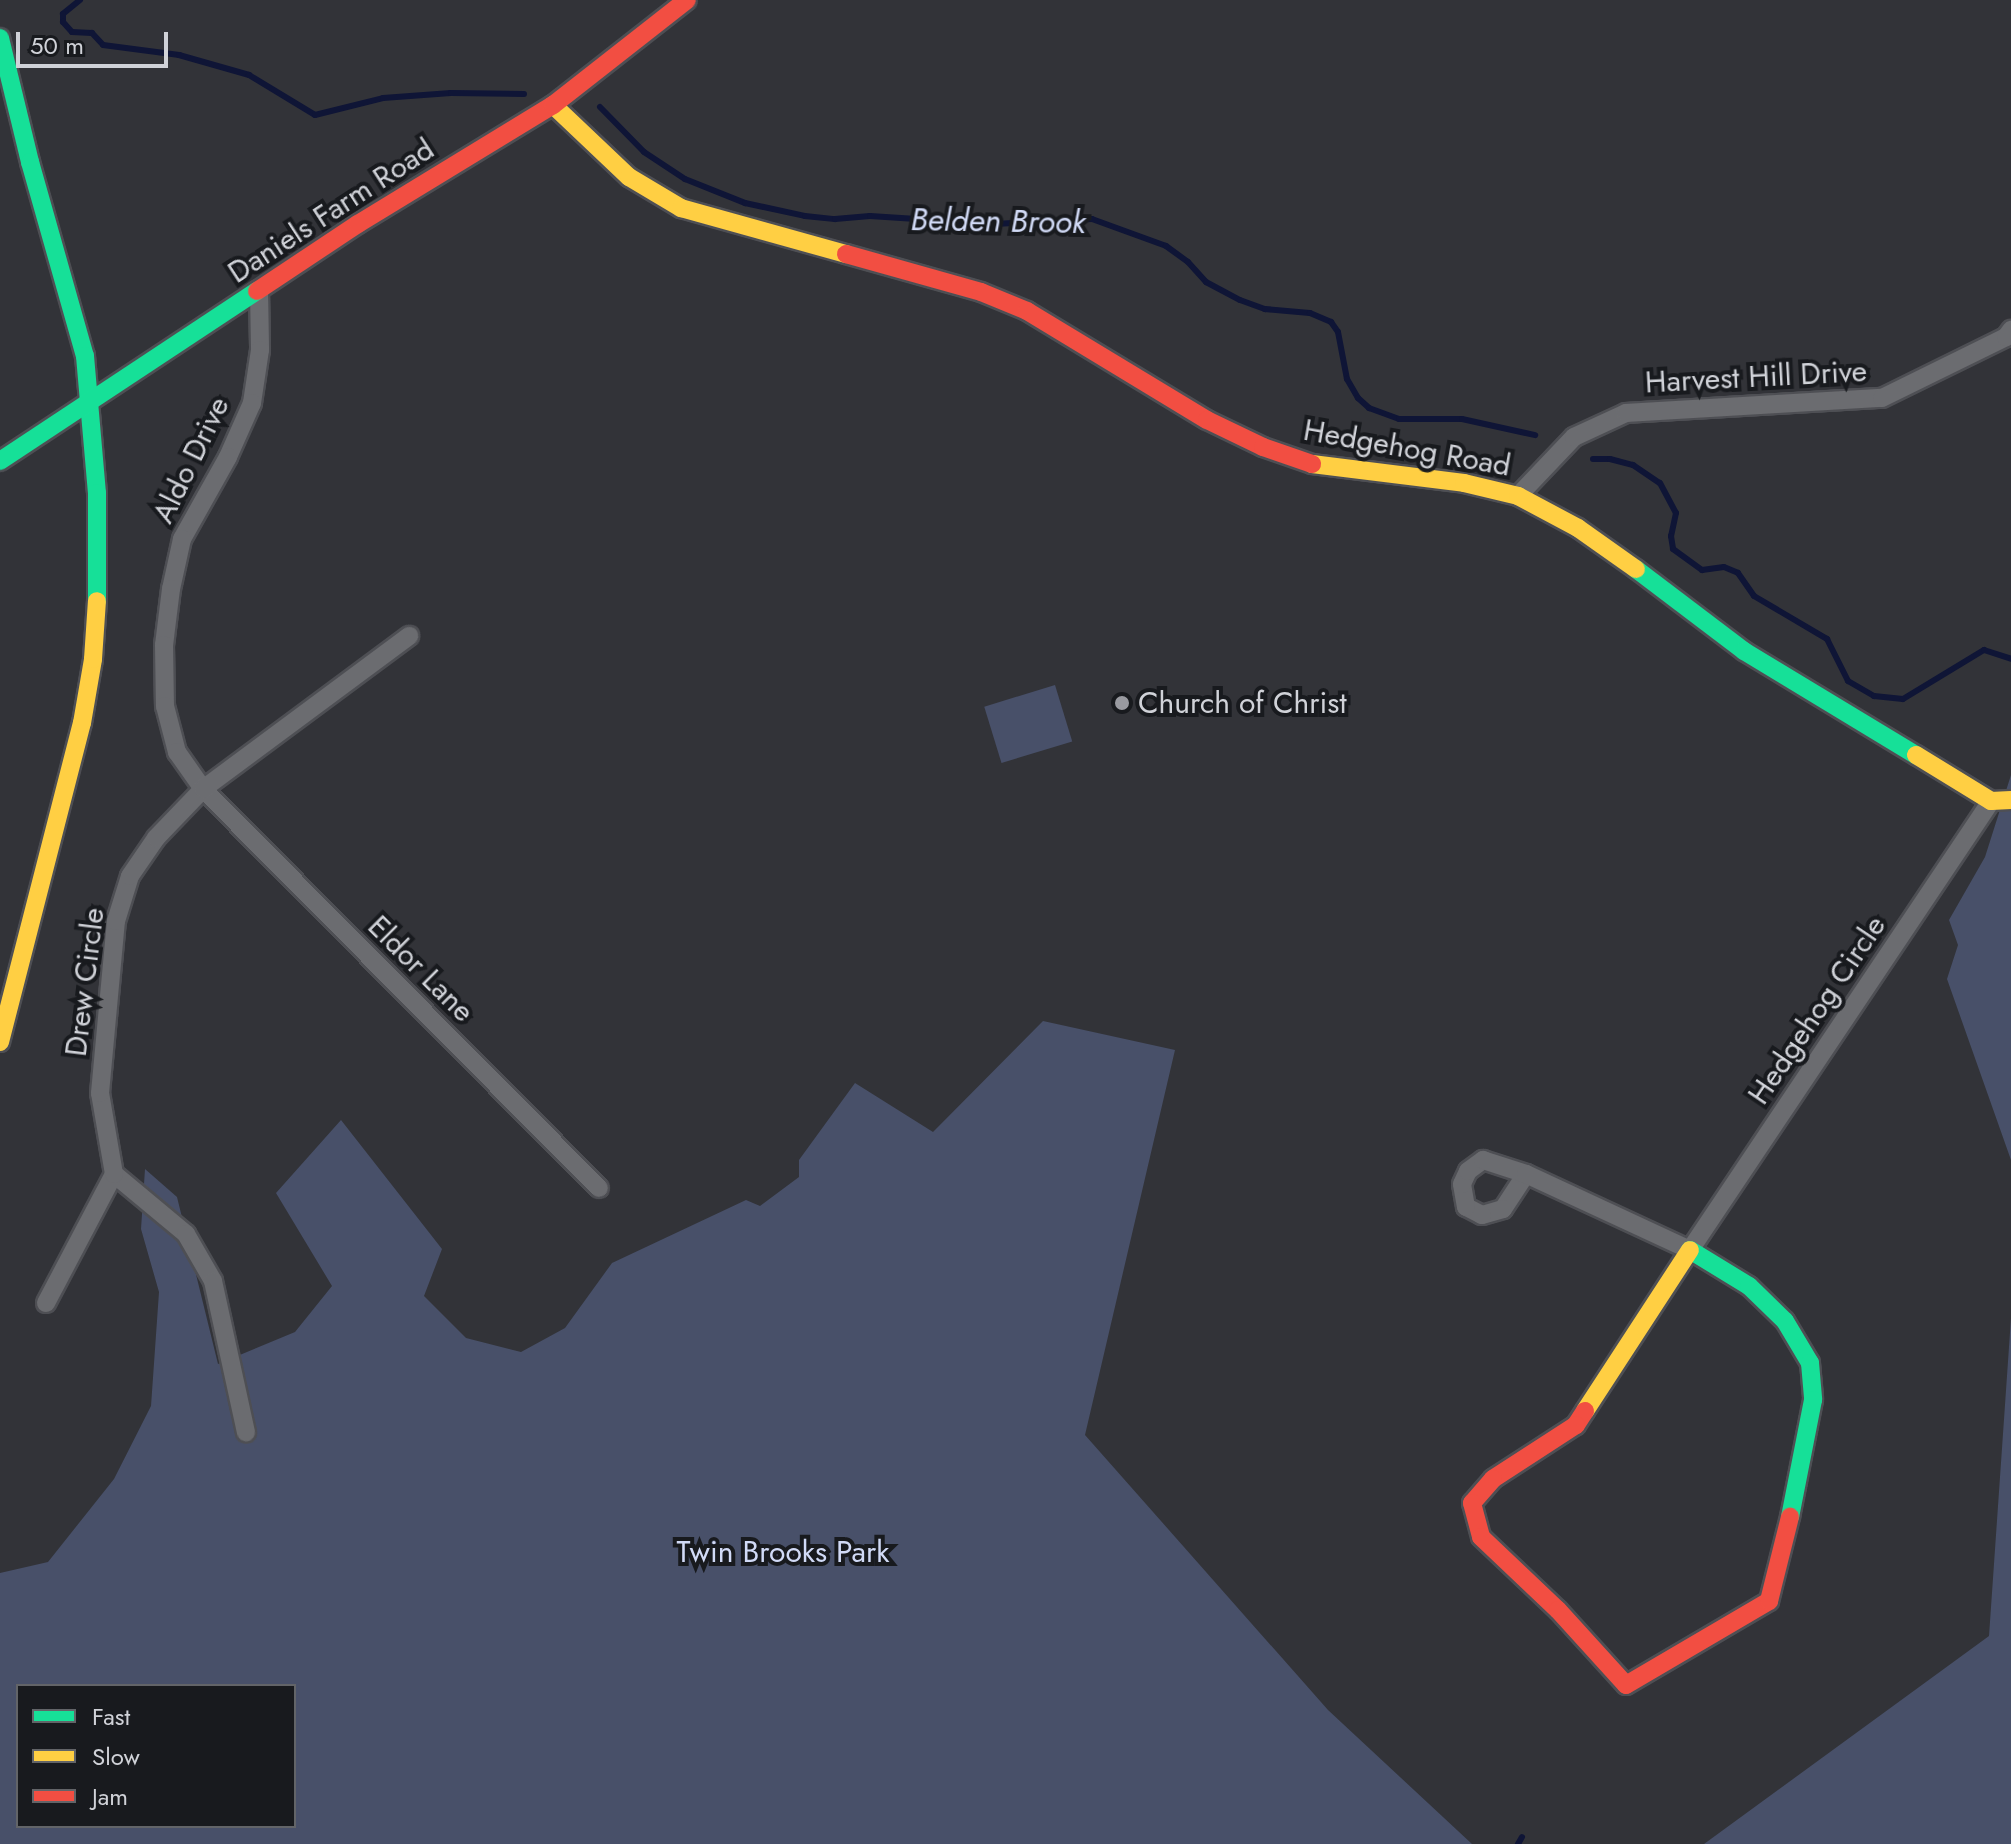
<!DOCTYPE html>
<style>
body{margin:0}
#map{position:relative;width:2011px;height:1844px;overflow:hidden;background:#323338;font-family:Jost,sans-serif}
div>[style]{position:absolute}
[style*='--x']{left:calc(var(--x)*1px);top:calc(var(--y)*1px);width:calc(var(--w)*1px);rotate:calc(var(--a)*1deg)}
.green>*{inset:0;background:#485069;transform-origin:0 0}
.stream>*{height:6px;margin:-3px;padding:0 3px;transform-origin:3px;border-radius:3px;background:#0f1536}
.roads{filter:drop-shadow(2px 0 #4e4f54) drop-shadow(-2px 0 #4e4f54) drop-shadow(0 2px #4e4f54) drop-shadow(0 -2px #4e4f54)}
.street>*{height:18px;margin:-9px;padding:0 9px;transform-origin:9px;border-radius:9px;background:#6b6c70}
.fast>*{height:18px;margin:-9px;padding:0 9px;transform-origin:9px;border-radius:9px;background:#16e098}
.slow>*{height:18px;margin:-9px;padding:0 9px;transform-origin:9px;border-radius:9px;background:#ffcf43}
.jam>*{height:18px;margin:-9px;padding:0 9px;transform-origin:9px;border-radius:9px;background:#f24e42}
.dots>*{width:22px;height:22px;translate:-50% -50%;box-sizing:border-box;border:4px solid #181a1e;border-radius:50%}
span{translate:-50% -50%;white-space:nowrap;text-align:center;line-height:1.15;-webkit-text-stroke:8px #181a1e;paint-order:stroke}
.street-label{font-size:30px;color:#d0d2d8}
.poi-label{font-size:30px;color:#d0d2d8}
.left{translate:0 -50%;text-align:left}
.park-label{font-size:30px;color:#d1daf6}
.water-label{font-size:32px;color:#d1daf6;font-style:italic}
.legend{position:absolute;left:16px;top:1684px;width:280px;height:144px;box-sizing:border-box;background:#181a1e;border:2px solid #626468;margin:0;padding:10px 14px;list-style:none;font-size:24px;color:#d0d2d8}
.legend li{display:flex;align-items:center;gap:16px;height:40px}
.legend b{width:40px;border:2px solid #626468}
.scale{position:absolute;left:16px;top:32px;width:152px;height:36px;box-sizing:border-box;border:4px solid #d0d2d8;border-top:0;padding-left:10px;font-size:24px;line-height:28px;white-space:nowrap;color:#d0d2d8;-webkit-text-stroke:6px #181a1e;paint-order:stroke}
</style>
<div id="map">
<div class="green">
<div style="left:1055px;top:685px;width:59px;height:74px;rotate:73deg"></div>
<div style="clip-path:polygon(2011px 775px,2011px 1160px,1947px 979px,1958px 945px,1949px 920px,1985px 857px)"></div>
<div style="clip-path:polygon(evenodd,1043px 1021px,1175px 1050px,1085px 1435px,1328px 1710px,1472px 1844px,0 1844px,0 1573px,48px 1562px,114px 1479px,151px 1406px,159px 1292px,141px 1229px,145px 1169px,177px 1197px,218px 1364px,295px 1332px,332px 1286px,276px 1193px,341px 1120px,442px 1249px,424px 1296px,466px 1338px,521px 1352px,565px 1328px,612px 1263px,746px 1200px,760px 1206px,799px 1177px,799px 1160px,855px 1083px,933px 1132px,1043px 1021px,18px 1686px,294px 1686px,294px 1826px,18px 1826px,18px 1686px)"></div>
<div style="clip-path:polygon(2011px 1318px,2011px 1844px,1704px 1844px,1989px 1636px)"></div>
</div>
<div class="stream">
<div style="--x:80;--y:0;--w:22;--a:141"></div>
<div style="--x:63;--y:14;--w:8;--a:90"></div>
<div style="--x:63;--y:22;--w:13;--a:48"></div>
<div style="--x:72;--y:32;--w:20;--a:3"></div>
<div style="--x:92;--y:33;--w:16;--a:47"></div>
<div style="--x:103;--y:45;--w:77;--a:7.5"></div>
<div style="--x:179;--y:55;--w:73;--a:15.9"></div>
<div style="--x:249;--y:75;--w:77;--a:31.2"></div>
<div style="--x:315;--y:115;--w:70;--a:-14"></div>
<div style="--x:383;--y:98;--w:68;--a:-4.2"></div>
<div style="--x:451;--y:93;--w:73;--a:0.8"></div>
<div style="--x:600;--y:107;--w:63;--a:45.6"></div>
<div style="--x:644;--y:152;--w:49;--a:33.4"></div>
<div style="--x:685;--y:179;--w:65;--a:21.8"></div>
<div style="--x:745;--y:203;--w:61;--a:12.2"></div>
<div style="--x:805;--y:216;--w:30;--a:6"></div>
<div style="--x:835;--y:219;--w:35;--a:-5"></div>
<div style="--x:870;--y:216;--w:124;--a:3.7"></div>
<div style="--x:994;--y:224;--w:98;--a:-2.9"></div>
<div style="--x:1092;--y:219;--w:79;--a:20"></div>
<div style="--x:1166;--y:246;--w:27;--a:36"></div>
<div style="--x:1188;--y:262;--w:27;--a:48"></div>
<div style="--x:1206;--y:282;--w:38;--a:28"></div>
<div style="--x:1240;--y:300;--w:27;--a:20"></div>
<div style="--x:1265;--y:309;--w:45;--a:5.1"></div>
<div style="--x:1310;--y:313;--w:23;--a:23"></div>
<div style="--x:1331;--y:322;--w:12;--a:55"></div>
<div style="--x:1338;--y:332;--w:48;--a:79.2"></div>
<div style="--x:1347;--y:379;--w:22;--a:60"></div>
<div style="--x:1358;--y:398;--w:15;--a:42"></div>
<div style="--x:1369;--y:408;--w:32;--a:20"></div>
<div style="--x:1399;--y:419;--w:63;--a:0"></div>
<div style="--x:1462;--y:419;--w:75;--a:12.4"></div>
<div style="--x:1593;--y:459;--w:17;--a:0"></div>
<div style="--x:1610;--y:459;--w:24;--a:15"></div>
<div style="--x:1633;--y:465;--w:32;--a:34"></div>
<div style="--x:1660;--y:483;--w:34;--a:62"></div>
<div style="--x:1676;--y:513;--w:24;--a:102"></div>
<div style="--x:1671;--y:536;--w:13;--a:81"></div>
<div style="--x:1673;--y:549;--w:36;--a:36"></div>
<div style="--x:1702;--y:570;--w:22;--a:-8"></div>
<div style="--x:1724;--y:567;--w:15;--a:23"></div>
<div style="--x:1738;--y:573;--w:28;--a:55"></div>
<div style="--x:1754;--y:596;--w:85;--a:30.5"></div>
<div style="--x:1827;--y:639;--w:47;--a:63.4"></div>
<div style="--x:1848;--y:681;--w:30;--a:30"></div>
<div style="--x:1874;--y:696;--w:29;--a:6"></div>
<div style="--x:1903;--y:699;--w:95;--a:-31.2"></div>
<div style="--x:1984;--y:650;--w:28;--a:18"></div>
<div style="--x:1518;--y:1844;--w:8;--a:-60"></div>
</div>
<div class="roads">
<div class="street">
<div style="--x:259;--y:290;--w:60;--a:89"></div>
<div style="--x:260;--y:350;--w:54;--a:98.6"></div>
<div style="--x:252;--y:403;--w:59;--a:114"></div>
<div style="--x:228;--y:457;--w:94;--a:119.3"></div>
<div style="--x:182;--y:539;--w:51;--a:102.4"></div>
<div style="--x:171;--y:589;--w:56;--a:97.1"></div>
<div style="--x:164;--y:645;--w:61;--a:89.1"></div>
<div style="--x:165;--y:706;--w:48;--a:75.4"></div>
<div style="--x:177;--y:752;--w:45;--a:54.9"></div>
<div style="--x:203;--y:789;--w:562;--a:45.22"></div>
<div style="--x:1518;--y:496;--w:81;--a:-46.5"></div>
<div style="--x:1574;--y:437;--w:57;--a:-24.8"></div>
<div style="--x:1626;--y:413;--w:256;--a:-3.4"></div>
<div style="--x:1882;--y:398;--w:138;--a:-26.2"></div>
<div style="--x:2006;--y:337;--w:9;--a:-54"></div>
<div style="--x:114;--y:1174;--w:94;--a:39.8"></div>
<div style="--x:186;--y:1234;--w:54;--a:60.1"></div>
<div style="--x:213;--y:1281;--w:155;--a:77.7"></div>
<div style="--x:1526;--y:1174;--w:42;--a:123.3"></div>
<div style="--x:1503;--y:1209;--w:22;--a:164"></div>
<div style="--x:1482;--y:1215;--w:18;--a:-153"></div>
<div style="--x:1466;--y:1207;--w:23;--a:-100"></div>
<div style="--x:1462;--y:1184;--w:14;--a:-65"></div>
<div style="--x:1468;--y:1171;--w:19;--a:-36"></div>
<div style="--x:1483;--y:1160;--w:45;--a:18"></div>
<div style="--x:1526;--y:1174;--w:181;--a:24.9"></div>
<div style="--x:1690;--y:1250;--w:541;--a:-56.16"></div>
<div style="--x:46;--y:1303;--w:146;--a:-62.2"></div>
<div style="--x:114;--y:1174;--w:82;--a:-99.8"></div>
<div style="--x:100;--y:1093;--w:173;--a:-84.7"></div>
<div style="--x:116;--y:921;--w:47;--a:-72.7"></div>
<div style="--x:130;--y:876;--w:46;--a:-55.6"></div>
<div style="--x:156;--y:838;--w:68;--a:-46.2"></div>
<div style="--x:203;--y:789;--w:257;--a:-36.6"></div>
</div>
<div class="fast">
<div style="--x:0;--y:38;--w:128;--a:76.4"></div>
<div style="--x:30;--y:162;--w:202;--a:74.2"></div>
<div style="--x:85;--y:356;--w:138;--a:85"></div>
<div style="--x:97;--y:493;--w:108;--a:90"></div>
<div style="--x:0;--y:461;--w:308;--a:-33.5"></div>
<div style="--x:1636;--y:569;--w:136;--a:37.2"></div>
<div style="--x:1744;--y:651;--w:201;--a:31.2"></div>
<div style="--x:1690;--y:1250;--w:69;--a:31.4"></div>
<div style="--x:1749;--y:1286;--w:50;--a:44.2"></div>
<div style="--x:1785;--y:1321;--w:49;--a:59.2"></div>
<div style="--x:1810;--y:1363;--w:37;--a:85"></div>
<div style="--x:1813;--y:1400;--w:119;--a:101.1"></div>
</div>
<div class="slow">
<div style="--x:553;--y:105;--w:105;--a:43.5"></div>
<div style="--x:629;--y:177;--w:61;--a:30.8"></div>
<div style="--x:681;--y:208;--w:171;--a:15.6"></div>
<div style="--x:1312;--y:464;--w:153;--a:7.1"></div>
<div style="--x:1464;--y:483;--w:56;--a:13.5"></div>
<div style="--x:1518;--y:496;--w:68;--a:28.1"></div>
<div style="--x:1578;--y:528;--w:71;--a:35.3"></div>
<div style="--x:1916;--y:755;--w:88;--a:31.5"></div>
<div style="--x:1991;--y:801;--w:20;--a:-3"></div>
<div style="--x:0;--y:1042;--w:329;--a:-75.6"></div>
<div style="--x:82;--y:723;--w:65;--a:-80.2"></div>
<div style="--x:93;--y:659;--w:58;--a:-86.1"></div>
<div style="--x:1585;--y:1411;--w:192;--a:-56.9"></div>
</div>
<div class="jam">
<div style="--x:846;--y:254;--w:140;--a:15.7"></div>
<div style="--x:981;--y:292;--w:50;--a:22.4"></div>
<div style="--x:1027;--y:311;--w:210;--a:31.2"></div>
<div style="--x:1207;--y:420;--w:62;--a:25.7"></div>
<div style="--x:1263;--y:447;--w:52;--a:19.1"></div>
<div style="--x:257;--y:291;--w:121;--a:-33.6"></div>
<div style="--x:358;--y:224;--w:228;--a:-31.4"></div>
<div style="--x:553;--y:105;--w:170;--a:-38.1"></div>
<div style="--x:1585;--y:1411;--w:17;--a:123"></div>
<div style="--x:1576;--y:1425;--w:99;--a:147"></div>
<div style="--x:1493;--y:1479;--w:32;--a:131"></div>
<div style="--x:1472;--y:1503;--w:35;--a:75"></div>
<div style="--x:1481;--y:1537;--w:106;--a:43.5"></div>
<div style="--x:1558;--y:1610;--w:101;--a:47.8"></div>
<div style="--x:1626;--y:1685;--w:166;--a:-30.4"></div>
<div style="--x:1769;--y:1601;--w:87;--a:-76"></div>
</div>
</div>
<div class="dots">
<div style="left:1122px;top:703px;background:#999aa0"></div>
</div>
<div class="street-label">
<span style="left:331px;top:211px;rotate:-33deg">Daniels Farm Road</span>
<span style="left:1756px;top:377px;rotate:-3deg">Harvest Hill Drive</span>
<span style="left:1407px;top:448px;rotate:10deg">Hedgehog Road</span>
<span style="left:191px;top:460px;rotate:-64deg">Aldo Drive</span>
<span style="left:421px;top:969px;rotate:45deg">Eldor Lane</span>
<span style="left:85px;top:982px;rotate:-83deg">Drew Circle</span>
<span style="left:1817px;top:1010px;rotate:-56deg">Hedgehog Circle</span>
</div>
<div class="poi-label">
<span class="left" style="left:1138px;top:703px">Church of Christ</span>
</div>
<div class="park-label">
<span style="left:783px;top:1552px">Twin Brooks Park</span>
</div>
<div class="water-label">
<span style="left:998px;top:221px;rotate:1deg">Belden Brook</span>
</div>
<ul class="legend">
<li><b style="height:10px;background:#16e098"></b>Fast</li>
<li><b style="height:10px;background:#ffcf43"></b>Slow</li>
<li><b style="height:10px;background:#f24e42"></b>Jam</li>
</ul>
<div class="scale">50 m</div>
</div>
